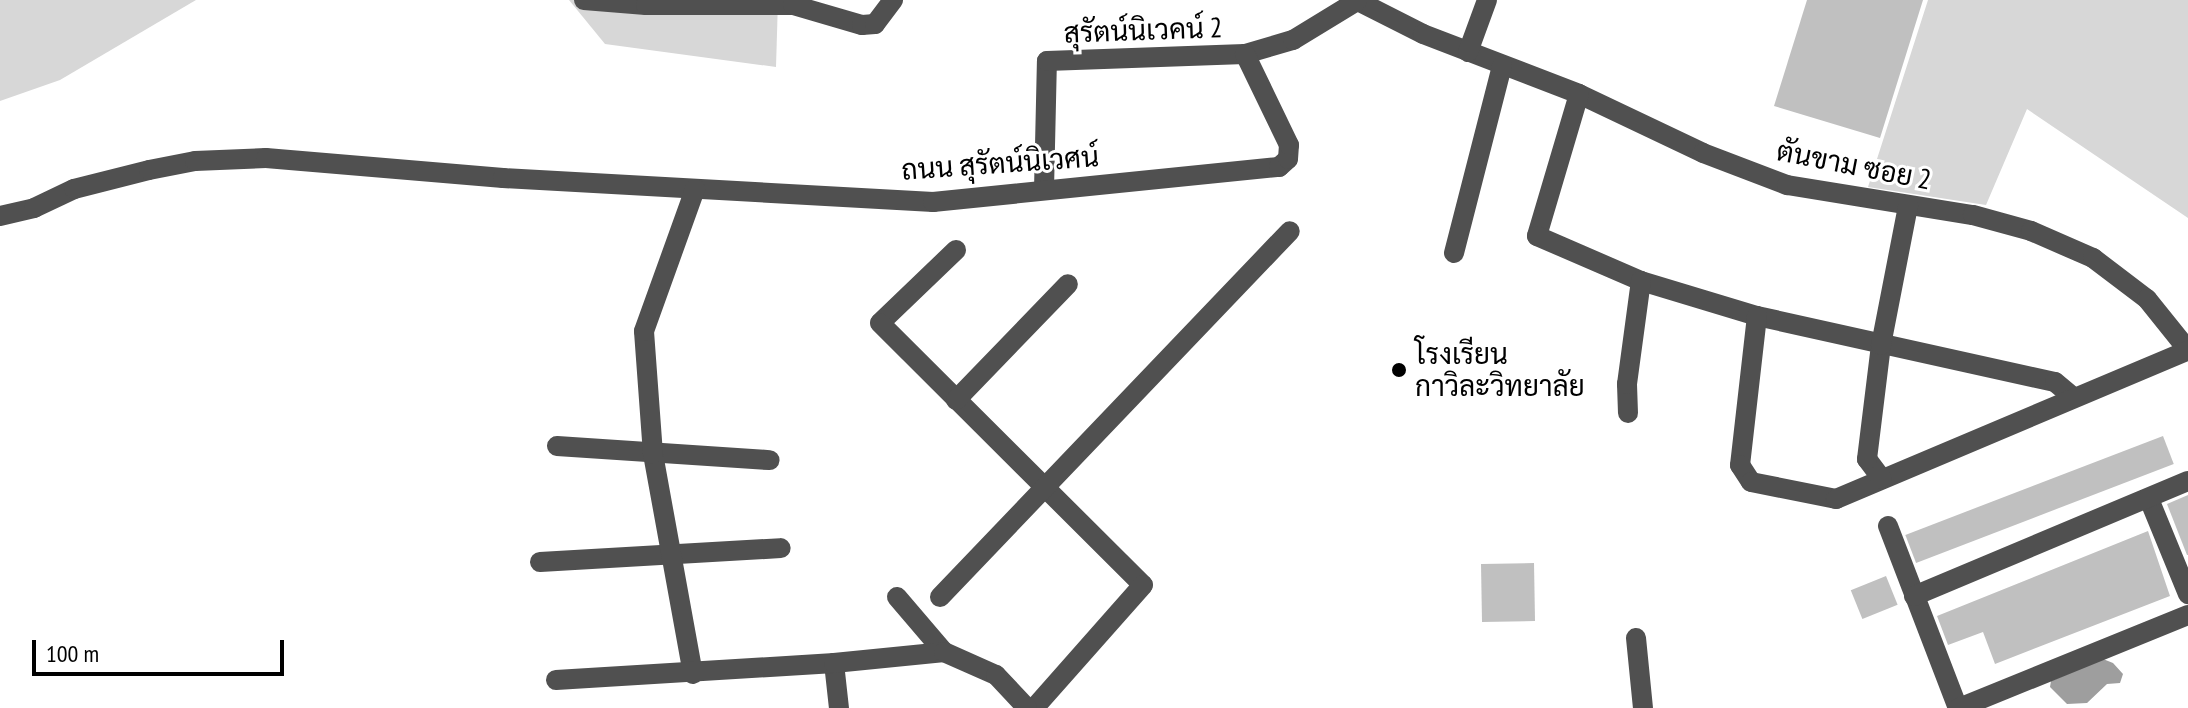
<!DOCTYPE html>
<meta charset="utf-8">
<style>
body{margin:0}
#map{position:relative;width:2188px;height:708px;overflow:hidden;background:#fff;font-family:"PT Sans Narrow",Sarabun,sans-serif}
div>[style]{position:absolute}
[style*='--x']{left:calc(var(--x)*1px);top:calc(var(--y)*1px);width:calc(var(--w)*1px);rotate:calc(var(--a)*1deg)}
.green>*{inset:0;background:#d7d7d7}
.water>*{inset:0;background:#9e9e9e}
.building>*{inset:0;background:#c0c0c0;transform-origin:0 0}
.minor>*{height:20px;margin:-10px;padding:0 10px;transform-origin:10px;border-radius:10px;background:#505050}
.dots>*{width:22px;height:22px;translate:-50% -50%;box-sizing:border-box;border:4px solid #fff;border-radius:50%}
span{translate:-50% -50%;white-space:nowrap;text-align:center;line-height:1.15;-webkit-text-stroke:6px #fff;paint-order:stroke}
.street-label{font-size:28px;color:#000}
.poi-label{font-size:28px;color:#000}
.left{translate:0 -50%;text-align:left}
.scale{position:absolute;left:32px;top:640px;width:252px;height:36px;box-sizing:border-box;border:4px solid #000;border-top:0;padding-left:10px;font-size:24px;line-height:28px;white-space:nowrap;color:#000;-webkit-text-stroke:6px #fff;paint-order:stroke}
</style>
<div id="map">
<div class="green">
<div style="clip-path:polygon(0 0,196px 0,60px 80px,0 101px)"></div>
<div style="clip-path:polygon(569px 0,778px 0,776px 67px,605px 44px)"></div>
<div style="clip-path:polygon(1928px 0,2188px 0,2188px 218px,2027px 109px,1986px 205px,1868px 187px)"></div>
</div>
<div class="water">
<div style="clip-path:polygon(2103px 659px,2113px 663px,2123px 674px,2120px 683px,2107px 684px,2087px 703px,2067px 704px,2050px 687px,2051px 681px)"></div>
</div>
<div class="building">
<div style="clip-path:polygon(1807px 0,1923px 0,1880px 138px,1774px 106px)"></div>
<div style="left:2163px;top:436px;width:30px;height:276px;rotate:69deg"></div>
<div style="clip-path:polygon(2188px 495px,2188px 555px,2187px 555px,2167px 504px)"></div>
<div style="clip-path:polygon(2148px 531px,2170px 596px,1995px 664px,1983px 632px,1948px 645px,1937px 616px)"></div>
<div style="left:1534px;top:563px;width:58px;height:53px;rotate:89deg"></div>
<div style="left:1886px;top:576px;width:31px;height:38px;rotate:68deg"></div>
</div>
<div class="minor">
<div style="--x:584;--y:0;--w:62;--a:4.6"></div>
<div style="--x:646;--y:5;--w:147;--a:0"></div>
<div style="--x:793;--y:5;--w:72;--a:16.2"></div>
<div style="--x:862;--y:25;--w:13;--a:-4"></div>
<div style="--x:875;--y:24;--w:30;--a:-53"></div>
<div style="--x:1356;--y:0;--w:75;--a:26.9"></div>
<div style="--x:1423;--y:34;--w:167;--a:21"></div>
<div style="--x:1579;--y:94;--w:137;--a:25.4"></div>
<div style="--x:1703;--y:153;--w:90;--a:20.9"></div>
<div style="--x:1787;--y:185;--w:188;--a:9.2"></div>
<div style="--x:1973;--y:215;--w:60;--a:15.4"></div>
<div style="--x:2031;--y:231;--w:68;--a:23.5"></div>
<div style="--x:2093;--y:258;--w:68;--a:37.2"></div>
<div style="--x:2147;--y:299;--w:65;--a:51.2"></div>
<div style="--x:1468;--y:52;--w:55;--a:-69.9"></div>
<div style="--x:1579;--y:94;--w:148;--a:106.5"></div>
<div style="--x:1537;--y:236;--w:113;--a:23.4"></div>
<div style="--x:1641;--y:281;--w:121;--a:16.8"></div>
<div style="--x:1757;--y:316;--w:305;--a:12.5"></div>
<div style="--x:2055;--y:382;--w:23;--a:40"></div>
<div style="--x:1044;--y:190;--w:129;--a:-88.7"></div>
<div style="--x:1047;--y:61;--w:198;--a:-2"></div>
<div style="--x:1245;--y:54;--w:50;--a:-16.3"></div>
<div style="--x:1293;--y:40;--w:75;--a:-31.4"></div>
<div style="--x:0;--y:216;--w:35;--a:-13"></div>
<div style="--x:34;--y:208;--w:44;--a:-25.4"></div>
<div style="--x:74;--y:189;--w:77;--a:-14.2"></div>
<div style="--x:149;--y:170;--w:47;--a:-11.1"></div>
<div style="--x:195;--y:161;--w:71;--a:-2.4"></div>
<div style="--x:266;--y:158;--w:238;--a:4.8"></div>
<div style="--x:503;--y:178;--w:431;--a:3.2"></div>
<div style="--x:933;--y:202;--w:348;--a:-5.8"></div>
<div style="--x:1279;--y:167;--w:12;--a:-42"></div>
<div style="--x:1288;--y:159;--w:14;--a:-86"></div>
<div style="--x:1289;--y:145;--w:101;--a:-115.8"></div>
<div style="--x:956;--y:250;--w:105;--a:136.2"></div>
<div style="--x:880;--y:323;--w:371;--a:44.9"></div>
<div style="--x:1143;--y:585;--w:164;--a:131.5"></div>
<div style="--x:1454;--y:253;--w:193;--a:-75.6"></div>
<div style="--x:1757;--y:316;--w:150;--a:96.5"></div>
<div style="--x:1740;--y:465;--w:20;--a:57"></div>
<div style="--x:1751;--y:482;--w:87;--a:11.3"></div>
<div style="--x:1836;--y:499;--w:382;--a:-22.9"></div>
<div style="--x:956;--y:400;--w:161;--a:-46"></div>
<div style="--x:1628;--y:413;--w:29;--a:-92"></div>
<div style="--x:1627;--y:384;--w:104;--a:-82.3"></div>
<div style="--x:557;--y:446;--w:213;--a:3.8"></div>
<div style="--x:1882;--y:479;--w:25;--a:-127"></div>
<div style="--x:1867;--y:459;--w:115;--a:-83"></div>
<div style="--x:1881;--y:345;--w:142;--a:-79"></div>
<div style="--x:2149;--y:499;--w:103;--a:67.7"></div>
<div style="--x:1888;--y:526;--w:195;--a:69"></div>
<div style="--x:540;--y:562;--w:241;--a:-3.3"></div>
<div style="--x:1914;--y:596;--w:297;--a:-22.8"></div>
<div style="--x:897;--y:597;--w:72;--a:49.5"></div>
<div style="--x:940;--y:597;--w:506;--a:-46.28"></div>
<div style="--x:1636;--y:638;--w:70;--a:84.3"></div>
<div style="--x:834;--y:663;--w:45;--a:83.7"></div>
<div style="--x:693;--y:674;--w:224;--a:-100.3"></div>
<div style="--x:653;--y:454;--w:123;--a:-94.2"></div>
<div style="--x:644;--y:331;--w:151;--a:-70.2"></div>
<div style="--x:556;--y:680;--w:279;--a:-3.5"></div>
<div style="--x:834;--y:663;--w:111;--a:-5.7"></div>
<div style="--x:944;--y:652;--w:57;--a:23.9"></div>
<div style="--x:996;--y:675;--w:45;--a:46.8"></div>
<div style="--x:1959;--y:708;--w:247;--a:-22.1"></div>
</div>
<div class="dots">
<div style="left:1399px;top:370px;background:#000"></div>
</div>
<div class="street-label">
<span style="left:1143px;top:30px;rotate:-2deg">สุรัตน์นิเวคน์ 2</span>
<span style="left:1000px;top:163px;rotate:-4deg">ถนน สุรัตน์นิเวศน์</span>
<span style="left:1854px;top:165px;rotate:11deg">ตันขาม ซอย 2</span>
</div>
<div class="poi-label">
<span class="left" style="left:1415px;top:370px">โรงเรียน<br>กาวิละวิทยาลัย</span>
</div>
<div class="scale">100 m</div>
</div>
